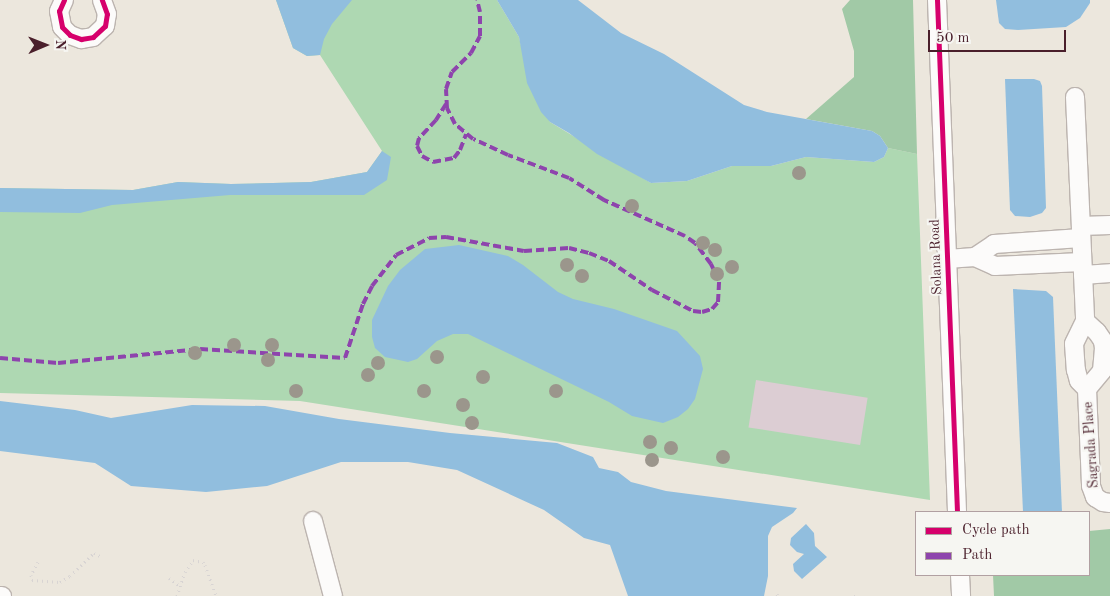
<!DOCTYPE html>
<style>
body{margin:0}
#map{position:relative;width:1110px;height:596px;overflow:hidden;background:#ece7dd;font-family:"Old Standard TT",serif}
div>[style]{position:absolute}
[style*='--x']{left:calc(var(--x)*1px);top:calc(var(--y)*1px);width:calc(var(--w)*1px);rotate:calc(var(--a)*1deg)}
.green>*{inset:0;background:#aed8b2}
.forest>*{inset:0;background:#a1c9a6}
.water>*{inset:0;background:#91bede}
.building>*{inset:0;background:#dccdd3;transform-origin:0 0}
.path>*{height:3px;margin-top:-1.5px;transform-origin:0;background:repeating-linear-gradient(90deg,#d8d4d3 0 1px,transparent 0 5px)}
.roads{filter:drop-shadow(1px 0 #bcb4af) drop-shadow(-1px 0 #bcb4af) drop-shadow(0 1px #bcb4af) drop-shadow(0 -1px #bcb4af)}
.minor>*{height:18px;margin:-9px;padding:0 9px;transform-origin:9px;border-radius:9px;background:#fcfbfa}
.quiet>*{height:4px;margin-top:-2px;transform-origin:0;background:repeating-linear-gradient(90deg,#8e44ad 0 8px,transparent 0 12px)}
.cycleway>*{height:5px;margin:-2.5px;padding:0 2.5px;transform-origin:2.5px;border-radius:2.5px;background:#d6006c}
.trees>*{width:14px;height:14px;margin:-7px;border-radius:50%;background:#9b968c}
span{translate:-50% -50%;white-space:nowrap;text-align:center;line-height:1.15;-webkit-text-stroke:4px #f6f6f2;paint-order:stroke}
.street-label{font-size:14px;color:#4a1f2b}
.legend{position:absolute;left:915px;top:511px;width:175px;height:65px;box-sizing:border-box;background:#f6f6f2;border:1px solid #b1a0a2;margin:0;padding:6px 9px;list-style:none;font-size:15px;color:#4a1f2b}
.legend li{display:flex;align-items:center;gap:10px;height:25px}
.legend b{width:25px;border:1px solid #b1a0a2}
.north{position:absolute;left:20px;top:20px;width:50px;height:50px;-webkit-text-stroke:4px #f6f6f2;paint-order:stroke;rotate:89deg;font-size:14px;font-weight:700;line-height:20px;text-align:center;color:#4a1f2b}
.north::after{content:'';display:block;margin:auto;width:18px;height:22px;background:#4a1f2b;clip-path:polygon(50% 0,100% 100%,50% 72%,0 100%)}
.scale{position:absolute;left:928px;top:30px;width:138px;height:22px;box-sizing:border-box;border:2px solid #4a1f2b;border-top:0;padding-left:6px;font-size:15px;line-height:18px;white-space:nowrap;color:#4a1f2b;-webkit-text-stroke:4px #f6f6f2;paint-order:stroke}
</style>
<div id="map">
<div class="green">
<div style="clip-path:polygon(276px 0,497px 0,519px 37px,524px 58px,550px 122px,651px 183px,687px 181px,732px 166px,771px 166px,806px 157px,874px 162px,884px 157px,888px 148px,917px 154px,930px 500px,300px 401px,0 393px,0 188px,133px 190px,178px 182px,231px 184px,311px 182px,367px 172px,382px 151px,320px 55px,307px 56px,293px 48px)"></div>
</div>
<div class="forest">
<div style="clip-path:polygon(850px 0,913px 0,917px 154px,888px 148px,880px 136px,872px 131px,806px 119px,854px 77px,854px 51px,842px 9px)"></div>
<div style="clip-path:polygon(1110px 529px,1110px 596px,994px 596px,993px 575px,1089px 575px,1089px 531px)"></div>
</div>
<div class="water">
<div style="clip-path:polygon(276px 0,352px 0,332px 24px,324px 39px,320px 55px,307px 56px,293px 48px)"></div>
<div style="clip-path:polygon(497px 0,578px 0,621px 33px,664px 54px,744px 105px,767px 112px,872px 131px,880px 136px,888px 148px,884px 157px,874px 162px,806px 157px,771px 166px,732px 166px,687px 181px,651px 183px,597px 154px,569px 133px,550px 122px,541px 112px,527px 83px,519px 37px)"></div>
<div style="clip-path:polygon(996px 0,1090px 0,1090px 3px,1080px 18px,1066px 27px,1018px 30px,1005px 29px,999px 23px)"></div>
<div style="clip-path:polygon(1005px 79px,1034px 79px,1040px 81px,1042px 86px,1046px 208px,1042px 213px,1030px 217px,1015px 216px,1010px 210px)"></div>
<div style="clip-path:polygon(382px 151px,391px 157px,387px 180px,364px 195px,230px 195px,112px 205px,80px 213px,0 212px,0 188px,133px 190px,178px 182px,231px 184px,311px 182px,367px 172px)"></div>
<div style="clip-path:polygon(459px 245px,508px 256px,523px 265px,558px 292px,573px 299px,614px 309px,677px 331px,700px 356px,703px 369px,695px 399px,688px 409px,678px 417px,663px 423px,632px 416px,609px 402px,468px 334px,453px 334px,437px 341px,417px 359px,408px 362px,385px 357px,375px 348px,372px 337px,372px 320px,388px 286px,400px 270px,425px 249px)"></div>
<div style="clip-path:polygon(1013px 289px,1046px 291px,1053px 297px,1062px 512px,1023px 512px)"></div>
<div style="clip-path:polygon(0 401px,75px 410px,111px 418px,192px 405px,265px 406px,339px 419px,450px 433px,557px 443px,593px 457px,599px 468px,618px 472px,631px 482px,666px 491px,797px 508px,793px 513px,772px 527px,768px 536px,768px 576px,764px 596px,628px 596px,610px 545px,584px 538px,544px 510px,457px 470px,408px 462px,341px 462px,267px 486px,206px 492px,131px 486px,95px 463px,0 451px)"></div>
<div style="clip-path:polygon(806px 524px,814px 533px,815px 546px,827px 557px,802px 579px,794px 571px,793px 564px,804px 554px,797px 552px,790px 545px,791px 538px)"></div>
</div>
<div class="building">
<div style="left:756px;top:380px;width:113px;height:48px;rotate:9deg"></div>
</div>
<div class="path">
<div style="--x:38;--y:562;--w:15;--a:118"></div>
<div style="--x:31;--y:575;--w:5;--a:79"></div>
<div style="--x:32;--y:580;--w:28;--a:4"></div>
<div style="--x:60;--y:582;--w:12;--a:-31"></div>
<div style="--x:70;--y:576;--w:33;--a:-44"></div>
<div style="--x:94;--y:553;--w:7;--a:27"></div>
<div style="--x:169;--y:578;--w:14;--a:36"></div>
<div style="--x:777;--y:594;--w:2;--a:63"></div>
<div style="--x:177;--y:596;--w:25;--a:-72"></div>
<div style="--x:185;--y:572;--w:14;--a:-56"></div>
<div style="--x:193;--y:560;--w:10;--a:11"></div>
<div style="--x:203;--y:562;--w:4;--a:56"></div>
<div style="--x:205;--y:565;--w:33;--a:70"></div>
<div style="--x:855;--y:596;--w:4;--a:-56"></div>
</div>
<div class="roads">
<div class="minor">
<div style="--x:64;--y:0;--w:12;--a:114"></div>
<div style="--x:59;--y:11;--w:16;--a:79"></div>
<div style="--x:62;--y:27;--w:11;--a:45"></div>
<div style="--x:70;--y:35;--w:12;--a:20"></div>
<div style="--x:81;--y:39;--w:12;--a:-9"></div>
<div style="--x:93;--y:37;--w:16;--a:-43"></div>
<div style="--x:105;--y:26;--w:12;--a:-81"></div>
<div style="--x:107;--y:14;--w:15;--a:-110"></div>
<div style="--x:937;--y:0;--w:512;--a:87.76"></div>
<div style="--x:1075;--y:97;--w:224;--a:87.4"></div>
<div style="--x:1085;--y:321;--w:25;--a:116"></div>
<div style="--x:1074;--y:344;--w:26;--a:86"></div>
<div style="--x:1076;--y:370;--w:11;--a:75"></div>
<div style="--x:1079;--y:381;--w:11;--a:45"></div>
<div style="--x:1087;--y:389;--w:97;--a:87.6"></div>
<div style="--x:1091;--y:486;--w:12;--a:70"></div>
<div style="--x:1095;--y:497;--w:9;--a:32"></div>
<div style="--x:1103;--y:502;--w:7;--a:8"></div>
<div style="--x:1081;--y:226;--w:29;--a:-2"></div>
<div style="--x:975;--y:257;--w:22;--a:24"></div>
<div style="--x:995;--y:266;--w:87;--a:-2.6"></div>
<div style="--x:947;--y:259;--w:28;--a:-4"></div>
<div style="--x:975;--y:257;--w:23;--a:-34"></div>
<div style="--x:994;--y:244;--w:87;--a:-3.9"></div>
<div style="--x:1083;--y:275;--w:27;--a:-4"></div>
<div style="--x:1085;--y:321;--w:16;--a:43"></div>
<div style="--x:1097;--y:332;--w:11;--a:56"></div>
<div style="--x:1103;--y:341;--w:7;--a:82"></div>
<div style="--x:1104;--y:348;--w:23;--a:95"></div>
<div style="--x:1102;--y:371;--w:23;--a:130"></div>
<div style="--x:313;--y:521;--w:78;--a:75.1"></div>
<div style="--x:960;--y:575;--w:21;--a:87"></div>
<div style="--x:0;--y:596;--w:2;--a:0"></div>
</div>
</div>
<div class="quiet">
<div style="--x:446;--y:104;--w:19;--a:122"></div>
<div style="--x:436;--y:120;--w:25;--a:133"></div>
<div style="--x:419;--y:138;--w:8;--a:104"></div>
<div style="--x:417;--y:146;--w:11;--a:63"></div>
<div style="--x:422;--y:156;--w:13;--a:29"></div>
<div style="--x:433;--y:162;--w:21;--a:-11"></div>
<div style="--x:454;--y:158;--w:10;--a:-53"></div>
<div style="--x:460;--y:150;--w:17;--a:-69"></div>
<div style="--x:0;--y:358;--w:58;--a:4.9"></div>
<div style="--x:58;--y:363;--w:143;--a:-5.6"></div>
<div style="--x:200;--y:349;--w:145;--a:3.6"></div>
<div style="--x:345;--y:358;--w:57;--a:-71.6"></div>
<div style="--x:363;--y:304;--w:20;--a:-63"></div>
<div style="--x:372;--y:286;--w:39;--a:-52"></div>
<div style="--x:396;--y:255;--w:37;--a:-27"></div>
<div style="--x:429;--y:238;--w:17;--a:-3"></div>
<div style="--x:446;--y:237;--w:79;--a:10.2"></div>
<div style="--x:524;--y:251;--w:45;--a:-3.8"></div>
<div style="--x:569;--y:248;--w:21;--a:14"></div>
<div style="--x:589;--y:253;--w:22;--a:22"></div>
<div style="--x:609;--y:261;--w:52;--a:34"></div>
<div style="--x:652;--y:290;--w:46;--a:27.1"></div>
<div style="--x:693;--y:311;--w:9;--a:6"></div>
<div style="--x:702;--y:312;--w:10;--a:-17"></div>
<div style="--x:712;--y:309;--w:9;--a:-49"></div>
<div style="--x:718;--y:302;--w:22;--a:-87"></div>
<div style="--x:719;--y:280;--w:18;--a:-117"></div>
<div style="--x:711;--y:264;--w:26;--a:-127"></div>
<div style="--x:695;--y:243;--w:12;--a:-145"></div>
<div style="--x:685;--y:236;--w:89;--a:-156"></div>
<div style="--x:604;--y:200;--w:41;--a:-147.8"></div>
<div style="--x:569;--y:178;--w:65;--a:-159.3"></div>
<div style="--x:508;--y:155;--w:38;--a:-155"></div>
<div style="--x:473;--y:139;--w:23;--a:-140"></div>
<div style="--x:455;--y:124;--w:18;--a:-117"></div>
<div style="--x:447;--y:108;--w:19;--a:-93"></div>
<div style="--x:446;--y:89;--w:18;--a:-71"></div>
<div style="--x:452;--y:72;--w:27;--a:-45"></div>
<div style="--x:471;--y:53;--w:19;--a:-62"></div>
<div style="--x:480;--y:36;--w:24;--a:-90"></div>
<div style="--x:480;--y:12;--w:12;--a:-104"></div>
</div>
<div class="cycleway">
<div style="--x:64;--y:0;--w:12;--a:114"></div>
<div style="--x:59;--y:11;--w:16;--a:79"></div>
<div style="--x:62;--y:27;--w:11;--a:45"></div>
<div style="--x:70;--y:35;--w:12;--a:20"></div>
<div style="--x:81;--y:39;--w:12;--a:-9"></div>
<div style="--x:93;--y:37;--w:16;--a:-43"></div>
<div style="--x:105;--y:26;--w:12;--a:-81"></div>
<div style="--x:107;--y:14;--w:15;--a:-110"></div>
<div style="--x:937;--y:0;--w:512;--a:87.76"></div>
</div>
<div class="trees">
<div style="left:799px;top:173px"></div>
<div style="left:632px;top:206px"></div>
<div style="left:703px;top:243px"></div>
<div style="left:715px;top:250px"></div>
<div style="left:567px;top:265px"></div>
<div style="left:732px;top:267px"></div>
<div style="left:717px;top:274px"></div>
<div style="left:582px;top:276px"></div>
<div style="left:234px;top:345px"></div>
<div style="left:272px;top:345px"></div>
<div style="left:195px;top:353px"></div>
<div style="left:437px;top:357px"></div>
<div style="left:268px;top:360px"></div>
<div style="left:378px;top:363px"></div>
<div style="left:368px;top:375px"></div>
<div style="left:483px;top:377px"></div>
<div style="left:296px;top:391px"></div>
<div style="left:424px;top:391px"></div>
<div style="left:556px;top:391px"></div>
<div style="left:463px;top:405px"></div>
<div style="left:472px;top:423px"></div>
<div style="left:650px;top:442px"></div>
<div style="left:671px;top:448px"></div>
<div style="left:723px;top:457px"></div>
<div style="left:652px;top:460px"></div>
</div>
<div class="street-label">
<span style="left:936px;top:257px;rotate:-92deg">Solana Road</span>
<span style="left:1091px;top:445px;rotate:-94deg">Sagrada Place</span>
</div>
<ul class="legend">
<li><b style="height:6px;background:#d6006c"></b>Cycle path</li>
<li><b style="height:6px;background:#8e44ad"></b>Path</li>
</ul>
<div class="north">N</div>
<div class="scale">50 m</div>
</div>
